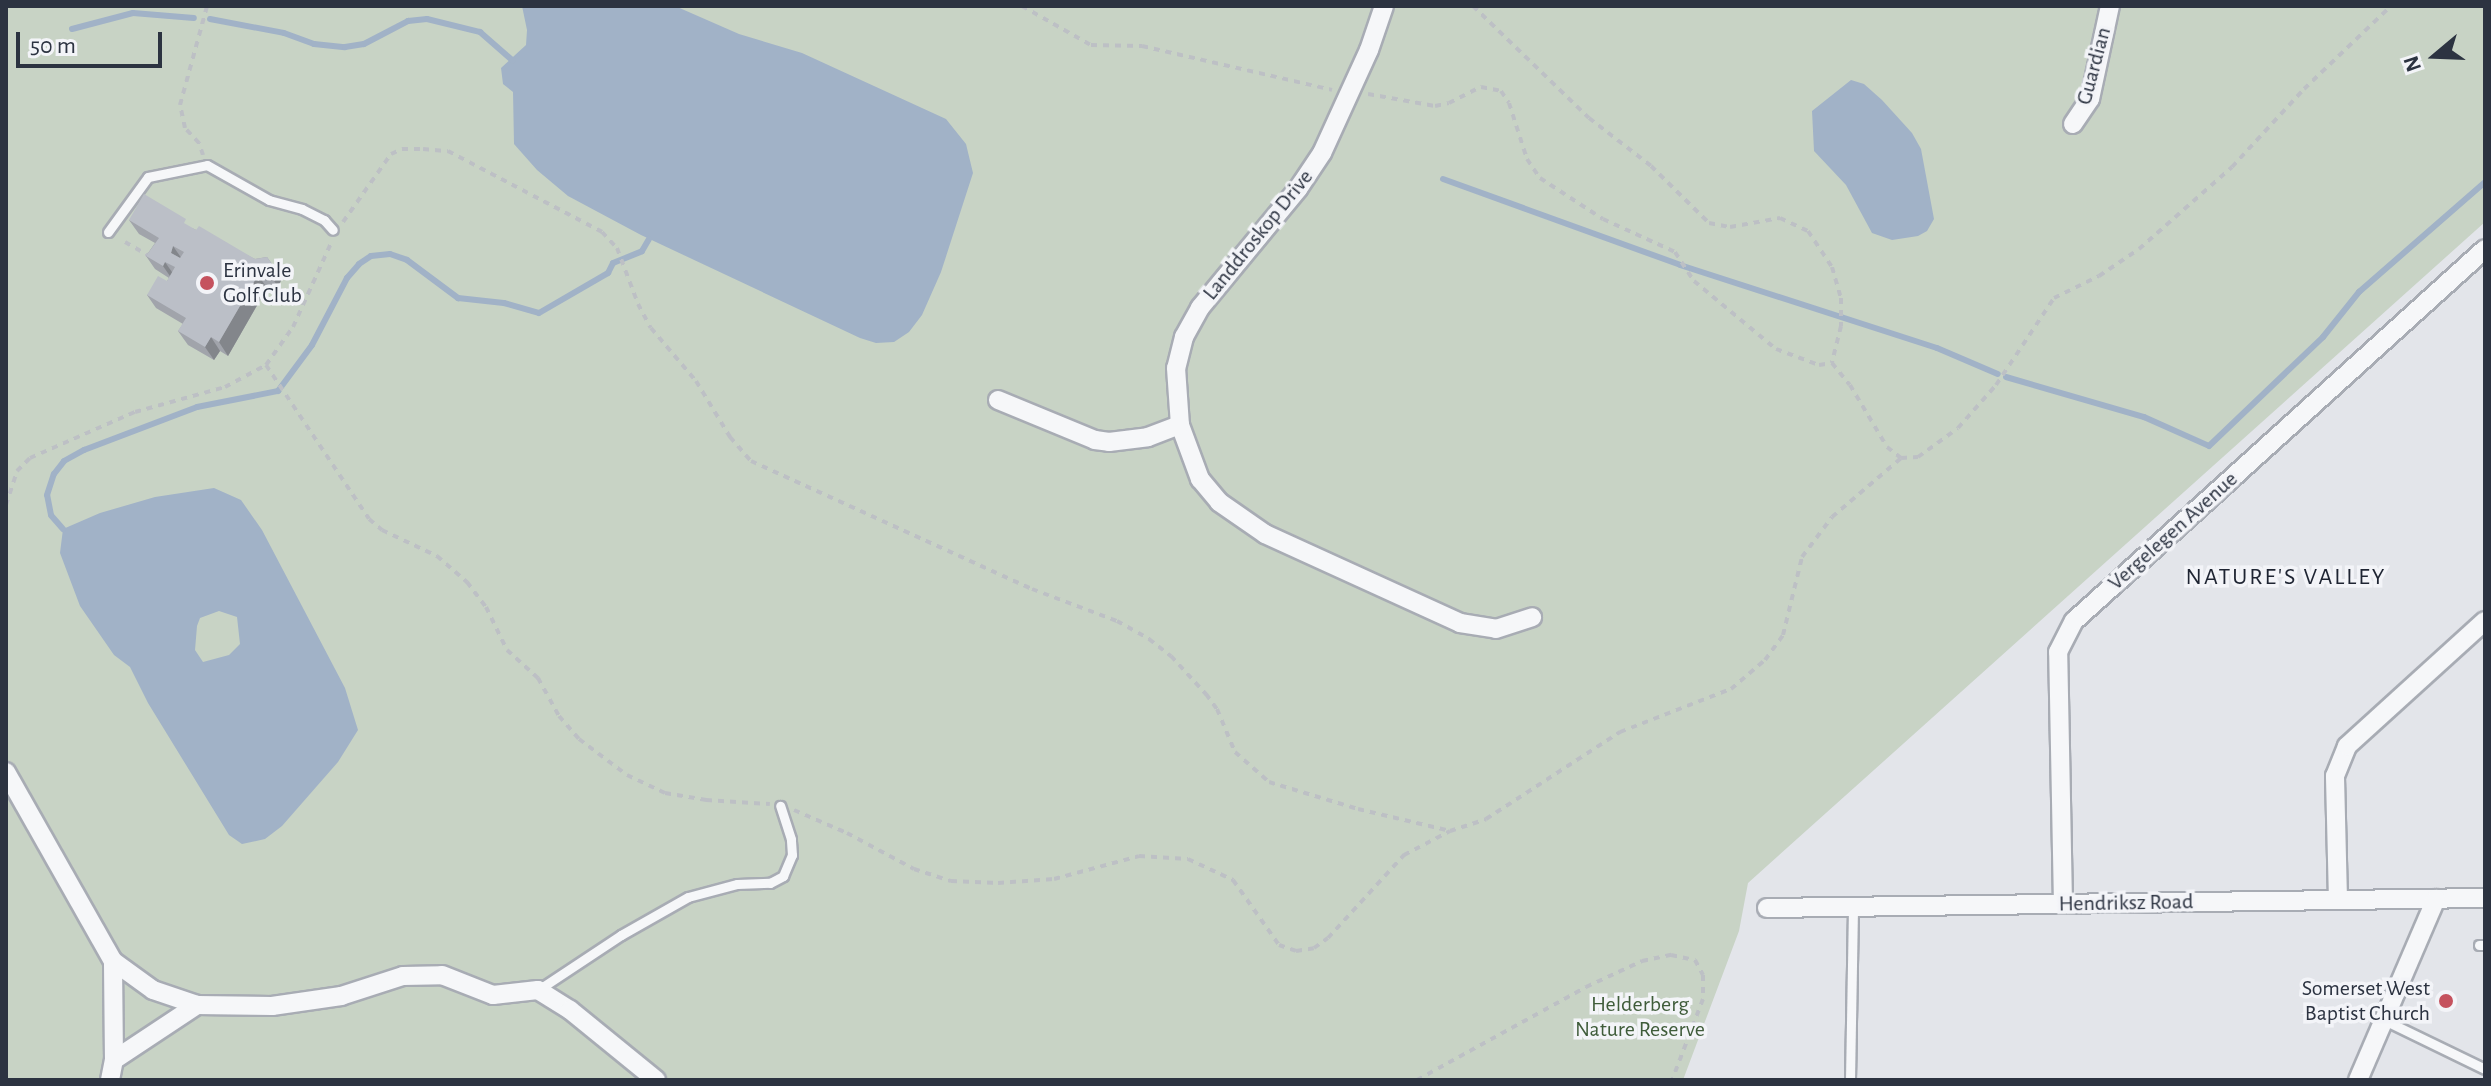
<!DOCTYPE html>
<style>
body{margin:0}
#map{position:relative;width:2491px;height:1086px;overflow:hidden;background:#e3e5ea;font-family:"Alegreya Sans",sans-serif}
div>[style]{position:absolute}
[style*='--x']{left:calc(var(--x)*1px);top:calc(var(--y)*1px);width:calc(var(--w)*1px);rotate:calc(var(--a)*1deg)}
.green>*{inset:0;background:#c8d3c5}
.water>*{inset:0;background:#a1b2c7}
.stream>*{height:6px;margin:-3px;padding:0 3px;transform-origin:3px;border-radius:3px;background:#a1b2c7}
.path>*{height:4px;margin-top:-2px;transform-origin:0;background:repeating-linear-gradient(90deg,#bdc0c5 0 6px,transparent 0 12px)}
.roads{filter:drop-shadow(2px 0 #a8acb4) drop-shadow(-2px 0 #a8acb4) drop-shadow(0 2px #a8acb4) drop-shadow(0 -2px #a8acb4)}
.lane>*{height:9px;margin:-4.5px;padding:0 4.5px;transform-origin:4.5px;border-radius:4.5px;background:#f6f7f9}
.street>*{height:18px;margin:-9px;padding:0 9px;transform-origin:9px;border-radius:9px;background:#f6f7f9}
.wall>*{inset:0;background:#a1a4ab}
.shaded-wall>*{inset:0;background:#83868b}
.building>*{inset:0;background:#bbbfc7}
.dots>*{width:22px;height:22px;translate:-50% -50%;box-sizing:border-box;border:4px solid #f3f4f8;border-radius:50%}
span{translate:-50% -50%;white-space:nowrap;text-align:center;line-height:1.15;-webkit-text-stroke:7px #f3f4f8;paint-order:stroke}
.street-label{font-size:22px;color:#2c3341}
.poi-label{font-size:22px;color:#2c3341}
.left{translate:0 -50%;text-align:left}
.right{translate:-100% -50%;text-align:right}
.park-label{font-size:22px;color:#3f5c3a}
.neighbourhood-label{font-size:24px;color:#1e2432;letter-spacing:2px}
.frame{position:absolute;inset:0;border:8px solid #2c3341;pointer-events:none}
.north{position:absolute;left:2395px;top:16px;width:80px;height:80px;-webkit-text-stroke:6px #f3f4f8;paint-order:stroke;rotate:251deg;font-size:22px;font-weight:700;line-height:32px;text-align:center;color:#2c3341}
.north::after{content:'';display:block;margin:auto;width:28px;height:36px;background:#2c3341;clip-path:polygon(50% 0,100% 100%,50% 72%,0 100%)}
.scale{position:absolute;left:16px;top:32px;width:146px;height:36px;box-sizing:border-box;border:4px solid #2c3341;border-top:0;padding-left:10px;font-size:24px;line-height:28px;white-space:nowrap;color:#2c3341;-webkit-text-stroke:6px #f3f4f8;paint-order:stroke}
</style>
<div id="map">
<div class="green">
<div style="clip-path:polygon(6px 6px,2485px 6px,2485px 222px,1748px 883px,1739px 931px,1683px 1080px,6px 1080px)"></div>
</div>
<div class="water">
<div style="clip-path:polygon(522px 6px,675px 6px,739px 34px,802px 53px,946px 119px,966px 144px,973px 173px,941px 272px,922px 315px,909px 332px,894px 342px,876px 343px,860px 338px,641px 235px,568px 196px,537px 170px,514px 144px,513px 92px,503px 84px,501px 68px,526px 45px,527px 30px)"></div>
<div style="clip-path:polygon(1851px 80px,1864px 84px,1882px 100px,1912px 133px,1921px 149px,1934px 219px,1927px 231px,1918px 236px,1892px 240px,1872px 233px,1846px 185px,1814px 151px,1812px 111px)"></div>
<div style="clip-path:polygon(evenodd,214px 488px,241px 500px,262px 530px,345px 688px,358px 730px,338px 762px,282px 826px,265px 839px,242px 844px,229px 835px,148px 703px,130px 667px,114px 655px,80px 606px,60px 553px,63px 529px,100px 513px,155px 497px,214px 488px,219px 611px,237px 617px,240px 644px,229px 655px,203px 662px,195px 650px,197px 626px,200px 618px,219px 611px)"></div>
</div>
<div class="stream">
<div style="--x:210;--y:19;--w:75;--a:10.7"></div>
<div style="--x:284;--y:33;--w:32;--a:20"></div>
<div style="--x:314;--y:44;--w:31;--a:6"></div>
<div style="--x:345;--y:47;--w:19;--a:-9"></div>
<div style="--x:364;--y:44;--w:50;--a:-27.6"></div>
<div style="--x:408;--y:21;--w:19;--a:-6"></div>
<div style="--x:427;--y:19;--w:55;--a:13.8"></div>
<div style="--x:480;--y:32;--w:43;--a:41.2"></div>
<div style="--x:72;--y:29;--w:63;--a:-14.7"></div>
<div style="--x:133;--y:13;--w:61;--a:4.7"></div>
<div style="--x:1443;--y:179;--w:252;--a:19.9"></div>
<div style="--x:1680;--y:265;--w:270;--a:17.9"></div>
<div style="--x:1937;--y:348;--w:66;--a:23.1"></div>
<div style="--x:2006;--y:377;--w:144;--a:16.2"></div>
<div style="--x:2144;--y:417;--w:71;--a:24"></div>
<div style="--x:2209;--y:446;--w:158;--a:-43.7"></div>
<div style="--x:2323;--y:337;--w:58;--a:-51.3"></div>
<div style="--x:2359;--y:292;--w:167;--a:-41.1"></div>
<div style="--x:63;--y:529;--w:18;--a:-131"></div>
<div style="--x:51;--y:515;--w:20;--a:-101"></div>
<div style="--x:47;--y:495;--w:22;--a:-72"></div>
<div style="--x:54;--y:474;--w:16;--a:-52"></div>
<div style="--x:64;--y:461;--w:23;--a:-29"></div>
<div style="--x:84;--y:450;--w:121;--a:-20.8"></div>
<div style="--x:197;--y:407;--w:83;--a:-11.2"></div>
<div style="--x:278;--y:391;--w:57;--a:-53.5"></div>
<div style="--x:312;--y:345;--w:76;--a:-62.4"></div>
<div style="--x:347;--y:278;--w:18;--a:-49"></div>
<div style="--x:359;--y:264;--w:14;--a:-34"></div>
<div style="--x:371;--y:256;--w:19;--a:-6"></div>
<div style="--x:390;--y:254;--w:18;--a:19"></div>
<div style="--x:407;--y:260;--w:64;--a:36.7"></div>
<div style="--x:458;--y:298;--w:46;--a:6.2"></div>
<div style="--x:504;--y:303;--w:36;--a:16"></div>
<div style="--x:539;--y:313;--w:80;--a:-30.1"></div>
<div style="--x:608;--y:273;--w:11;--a:-63"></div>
<div style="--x:613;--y:263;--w:31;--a:-22"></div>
<div style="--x:642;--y:251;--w:14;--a:-60"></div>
</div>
<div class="path">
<div style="--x:1022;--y:6;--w:79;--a:29.5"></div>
<div style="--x:1091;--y:45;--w:51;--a:1.1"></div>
<div style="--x:1142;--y:46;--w:195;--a:13"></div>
<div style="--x:1473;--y:6;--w:161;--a:44"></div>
<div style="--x:1589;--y:118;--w:78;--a:37.7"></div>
<div style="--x:1651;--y:166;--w:81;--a:44.5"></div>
<div style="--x:1709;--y:223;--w:21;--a:11"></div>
<div style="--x:1730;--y:227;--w:51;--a:-10.2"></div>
<div style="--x:1780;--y:218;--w:31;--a:25"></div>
<div style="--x:1808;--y:231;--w:43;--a:56.3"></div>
<div style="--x:1832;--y:267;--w:32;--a:74"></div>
<div style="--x:1841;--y:298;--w:28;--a:90"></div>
<div style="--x:1841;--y:326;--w:38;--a:104"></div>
<div style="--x:1368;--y:94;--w:68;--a:10.2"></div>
<div style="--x:1435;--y:106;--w:14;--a:-12"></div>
<div style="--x:1449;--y:103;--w:36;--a:-27"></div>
<div style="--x:1481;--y:87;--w:20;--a:11"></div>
<div style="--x:1501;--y:91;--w:14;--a:56"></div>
<div style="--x:1509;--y:103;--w:59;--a:72.2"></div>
<div style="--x:1527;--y:159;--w:23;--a:56"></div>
<div style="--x:1540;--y:178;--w:75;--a:33.1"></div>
<div style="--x:1603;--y:219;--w:79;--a:24.6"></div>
<div style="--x:1675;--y:252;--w:35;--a:57"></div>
<div style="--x:1694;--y:281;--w:107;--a:39.7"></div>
<div style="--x:1776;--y:349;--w:46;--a:20.4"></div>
<div style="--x:1819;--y:365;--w:13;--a:-9"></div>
<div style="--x:1832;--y:363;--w:28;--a:51"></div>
<div style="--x:1850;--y:385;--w:72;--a:59.2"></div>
<div style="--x:1887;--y:447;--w:18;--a:38"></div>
<div style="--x:203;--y:155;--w:13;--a:-108"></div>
<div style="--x:199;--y:143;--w:21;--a:-133"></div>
<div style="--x:185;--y:128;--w:24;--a:-102"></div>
<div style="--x:180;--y:105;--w:103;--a:-74.7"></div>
<div style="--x:343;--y:222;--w:83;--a:-54.8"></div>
<div style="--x:391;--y:154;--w:12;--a:-24"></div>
<div style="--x:402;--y:149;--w:21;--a:0"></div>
<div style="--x:423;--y:149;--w:25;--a:5"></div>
<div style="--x:448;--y:151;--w:174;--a:27.7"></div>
<div style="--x:602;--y:232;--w:22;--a:47"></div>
<div style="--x:617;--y:248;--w:60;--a:69.4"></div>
<div style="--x:638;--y:304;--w:27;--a:62"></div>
<div style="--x:651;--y:328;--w:70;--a:49.7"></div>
<div style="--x:696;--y:381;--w:66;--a:58.7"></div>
<div style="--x:730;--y:437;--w:32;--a:49"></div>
<div style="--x:751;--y:461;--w:309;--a:24.5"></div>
<div style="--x:1032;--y:589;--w:91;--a:20.6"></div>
<div style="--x:1117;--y:621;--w:37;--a:29"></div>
<div style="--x:1149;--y:639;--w:28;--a:38"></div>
<div style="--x:1171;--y:656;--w:52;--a:47.4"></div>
<div style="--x:1206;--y:694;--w:19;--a:54"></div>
<div style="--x:1217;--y:709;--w:47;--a:67.3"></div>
<div style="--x:1235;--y:752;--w:45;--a:41.4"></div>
<div style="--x:1269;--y:782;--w:93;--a:16.9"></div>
<div style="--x:1358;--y:809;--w:95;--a:13.4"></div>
<div style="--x:125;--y:242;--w:30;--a:30"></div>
<div style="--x:266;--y:365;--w:185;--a:56.2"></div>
<div style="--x:369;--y:519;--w:17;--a:40"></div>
<div style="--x:382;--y:530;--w:61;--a:25.3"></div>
<div style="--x:437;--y:556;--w:40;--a:41"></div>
<div style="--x:467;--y:582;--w:31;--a:53"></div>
<div style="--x:486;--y:607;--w:48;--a:64"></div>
<div style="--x:507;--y:650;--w:42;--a:42.1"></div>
<div style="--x:538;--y:678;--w:43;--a:61.1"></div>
<div style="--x:559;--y:716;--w:30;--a:49"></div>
<div style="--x:579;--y:739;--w:60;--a:36.9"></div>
<div style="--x:627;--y:775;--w:42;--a:25.3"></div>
<div style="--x:665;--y:793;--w:42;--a:9.7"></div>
<div style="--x:706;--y:800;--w:64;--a:3.6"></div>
<div style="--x:6;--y:505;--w:36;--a:-72"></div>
<div style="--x:17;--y:471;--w:18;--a:-45"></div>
<div style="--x:30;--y:458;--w:115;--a:-23.7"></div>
<div style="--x:135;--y:412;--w:93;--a:-15.5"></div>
<div style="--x:225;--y:387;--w:47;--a:-28.2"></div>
<div style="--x:266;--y:365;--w:47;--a:-54.6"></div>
<div style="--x:293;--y:327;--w:94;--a:-65.6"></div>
<div style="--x:794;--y:810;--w:58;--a:23.5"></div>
<div style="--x:847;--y:833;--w:76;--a:28.2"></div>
<div style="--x:914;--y:869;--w:39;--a:18"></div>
<div style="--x:951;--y:881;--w:47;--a:2.4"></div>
<div style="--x:998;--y:883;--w:56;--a:-4.1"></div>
<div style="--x:1054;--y:879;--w:88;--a:-15.1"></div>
<div style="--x:1139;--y:856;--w:49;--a:3.5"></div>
<div style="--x:1188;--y:859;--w:50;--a:25"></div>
<div style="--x:1233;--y:880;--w:80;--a:54.7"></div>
<div style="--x:1279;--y:945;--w:18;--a:19"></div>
<div style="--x:1296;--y:951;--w:18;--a:-9"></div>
<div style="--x:1314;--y:948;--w:17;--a:-36"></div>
<div style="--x:1328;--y:938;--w:113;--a:-47.5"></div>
<div style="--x:1404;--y:855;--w:52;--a:-27.6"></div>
<div style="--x:1450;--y:831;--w:38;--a:-18"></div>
<div style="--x:1486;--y:819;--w:160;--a:-33"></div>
<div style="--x:1620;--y:732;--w:119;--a:-21.2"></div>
<div style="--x:1731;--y:689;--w:45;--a:-40.5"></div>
<div style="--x:1765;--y:660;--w:31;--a:-54"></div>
<div style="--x:1783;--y:635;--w:80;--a:-76.3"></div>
<div style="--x:1802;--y:557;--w:50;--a:-53.1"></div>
<div style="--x:1832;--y:517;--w:91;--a:-40.5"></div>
<div style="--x:1901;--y:458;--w:17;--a:-3"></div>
<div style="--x:1918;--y:457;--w:49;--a:-35.9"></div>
<div style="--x:1958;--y:428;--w:57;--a:-48.5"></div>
<div style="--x:1996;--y:385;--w:105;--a:-56.3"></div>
<div style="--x:2054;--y:298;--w:50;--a:-26.1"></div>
<div style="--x:2099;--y:276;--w:48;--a:-34"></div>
<div style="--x:2139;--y:249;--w:124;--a:-41.4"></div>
<div style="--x:2232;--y:167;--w:106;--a:-47.3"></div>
<div style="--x:2304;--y:89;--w:120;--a:-43.7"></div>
<div style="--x:1417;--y:1080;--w:193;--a:-28.8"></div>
<div style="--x:1586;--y:987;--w:62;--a:-24.9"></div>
<div style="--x:1642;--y:961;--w:30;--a:-12"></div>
<div style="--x:1671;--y:955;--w:25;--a:12"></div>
<div style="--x:1695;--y:960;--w:17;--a:62"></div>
<div style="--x:1703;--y:975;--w:24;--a:90"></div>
<div style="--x:1703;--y:999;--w:87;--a:110.9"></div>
</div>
<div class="roads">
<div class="lane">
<div style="--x:108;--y:232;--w:68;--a:-54"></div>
<div style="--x:148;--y:177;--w:60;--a:-11.5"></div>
<div style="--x:207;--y:165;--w:71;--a:29.4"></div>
<div style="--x:269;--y:200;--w:34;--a:15"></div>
<div style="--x:302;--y:209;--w:25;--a:27"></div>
<div style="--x:324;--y:220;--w:13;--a:48"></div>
<div style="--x:2479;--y:945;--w:6;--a:0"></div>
<div style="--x:538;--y:990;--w:100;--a:-33.5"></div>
<div style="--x:621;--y:935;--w:77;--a:-29.6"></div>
<div style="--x:688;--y:897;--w:51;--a:-14.9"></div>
<div style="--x:737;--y:884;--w:33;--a:-2"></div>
<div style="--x:770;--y:883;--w:15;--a:-28"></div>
<div style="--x:783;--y:876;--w:23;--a:-67"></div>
<div style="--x:792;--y:855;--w:16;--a:-94"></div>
<div style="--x:791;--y:839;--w:35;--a:-108"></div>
<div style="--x:2384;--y:1020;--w:112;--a:25.9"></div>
<div style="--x:1850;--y:1080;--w:173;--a:-89"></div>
</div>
<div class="street">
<div style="--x:1384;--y:6;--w:46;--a:108.8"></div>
<div style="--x:1369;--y:50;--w:113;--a:114.5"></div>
<div style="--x:1322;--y:153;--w:43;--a:123.7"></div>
<div style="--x:1298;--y:189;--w:154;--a:129.5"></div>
<div style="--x:1200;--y:308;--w:33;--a:119"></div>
<div style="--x:1184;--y:337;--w:32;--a:104"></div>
<div style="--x:1176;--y:368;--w:57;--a:86"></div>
<div style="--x:1180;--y:425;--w:58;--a:69.7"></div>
<div style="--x:1200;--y:479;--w:30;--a:50"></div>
<div style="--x:1219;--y:502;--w:56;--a:34.8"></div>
<div style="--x:1265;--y:534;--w:214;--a:24.5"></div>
<div style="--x:1460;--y:623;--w:36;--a:9"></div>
<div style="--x:1496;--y:629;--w:38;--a:-18"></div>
<div style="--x:2073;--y:124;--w:30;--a:-56"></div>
<div style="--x:2090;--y:99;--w:95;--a:-77.9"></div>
<div style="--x:998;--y:400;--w:105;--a:22.4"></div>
<div style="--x:1095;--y:440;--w:14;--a:8"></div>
<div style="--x:1109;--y:442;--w:39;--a:-7"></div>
<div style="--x:1148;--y:437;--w:34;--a:-21"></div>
<div style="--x:6;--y:772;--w:217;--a:60.5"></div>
<div style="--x:113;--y:961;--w:49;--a:35.9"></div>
<div style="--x:153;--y:990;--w:46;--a:18.8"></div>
<div style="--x:197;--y:1005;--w:75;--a:0.8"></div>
<div style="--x:272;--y:1006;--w:70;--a:-8.2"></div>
<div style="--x:341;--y:996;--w:65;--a:-17.9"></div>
<div style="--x:403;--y:976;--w:39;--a:-1"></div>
<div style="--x:442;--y:975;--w:55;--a:21.4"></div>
<div style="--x:493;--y:995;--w:45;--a:-6.3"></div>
<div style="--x:538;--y:990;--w:38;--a:32"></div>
<div style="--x:570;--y:1010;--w:111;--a:39.1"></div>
<div style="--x:2338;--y:900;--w:124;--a:-91.4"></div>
<div style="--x:2335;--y:776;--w:32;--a:-68"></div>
<div style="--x:2347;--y:746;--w:186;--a:-42.2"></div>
<div style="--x:2063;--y:904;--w:252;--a:-91.1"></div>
<div style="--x:2058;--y:652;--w:35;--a:-63"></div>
<div style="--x:2074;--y:621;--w:554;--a:-42.15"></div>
<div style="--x:1767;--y:908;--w:718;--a:-0.8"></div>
<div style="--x:114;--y:1060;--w:100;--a:-33.5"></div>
<div style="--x:110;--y:1080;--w:20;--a:-79"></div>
<div style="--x:114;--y:1060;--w:99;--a:-90.6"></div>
<div style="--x:2358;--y:1080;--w:197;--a:-66.7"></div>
</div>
</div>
<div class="wall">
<div style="clip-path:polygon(129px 220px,192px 228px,255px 259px,267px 257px,282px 278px,278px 287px,267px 288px,228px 356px,220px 351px,214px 360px,188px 345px,178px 331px,183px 324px,156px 308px,147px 295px,167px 281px,169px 278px,155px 269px,146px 256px,155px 243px,139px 234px)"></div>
</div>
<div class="shaded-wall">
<div style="clip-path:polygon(173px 246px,182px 259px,171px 253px)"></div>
<div style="clip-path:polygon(165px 262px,174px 275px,172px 279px,163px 266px)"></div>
<div style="clip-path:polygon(272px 264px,282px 278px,278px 287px,269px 273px)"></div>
<div style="clip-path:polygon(258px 275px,267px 288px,228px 356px,219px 342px)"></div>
<div style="clip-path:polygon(211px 337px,220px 351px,214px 360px,205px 347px)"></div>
</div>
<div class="building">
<div style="clip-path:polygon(evenodd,144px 194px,186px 219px,184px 223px,196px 230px,199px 226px,255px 259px,267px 257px,272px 264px,269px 273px,258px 275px,219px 342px,211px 337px,205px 347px,178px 331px,186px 318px,147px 295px,158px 276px,167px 281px,175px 267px,165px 262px,163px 266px,146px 256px,159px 238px,129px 220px,144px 194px,173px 246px,184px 252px,180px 258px,171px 253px,173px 246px)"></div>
</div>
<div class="dots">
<div style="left:207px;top:283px;background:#c5525e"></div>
<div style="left:2446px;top:1001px;background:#c5525e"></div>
</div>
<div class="street-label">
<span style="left:2094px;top:66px;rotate:-75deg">Guardian</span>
<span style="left:1258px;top:235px;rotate:-51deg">Landdroskop Drive</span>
<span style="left:2173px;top:531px;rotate:-42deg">Vergelegen Avenue</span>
<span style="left:2126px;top:903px;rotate:-1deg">Hendriksz Road</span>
</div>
<div class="poi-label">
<span class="left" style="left:223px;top:283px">Erinvale<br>Golf Club</span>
<span class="right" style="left:2430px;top:1001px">Somerset West<br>Baptist Church</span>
</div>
<div class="park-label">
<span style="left:1640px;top:1017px">Helderberg<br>Nature Reserve</span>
</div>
<div class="neighbourhood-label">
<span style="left:2286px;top:578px">NATURE'S VALLEY</span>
</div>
<div class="frame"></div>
<div class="north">N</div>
<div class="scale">50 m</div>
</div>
